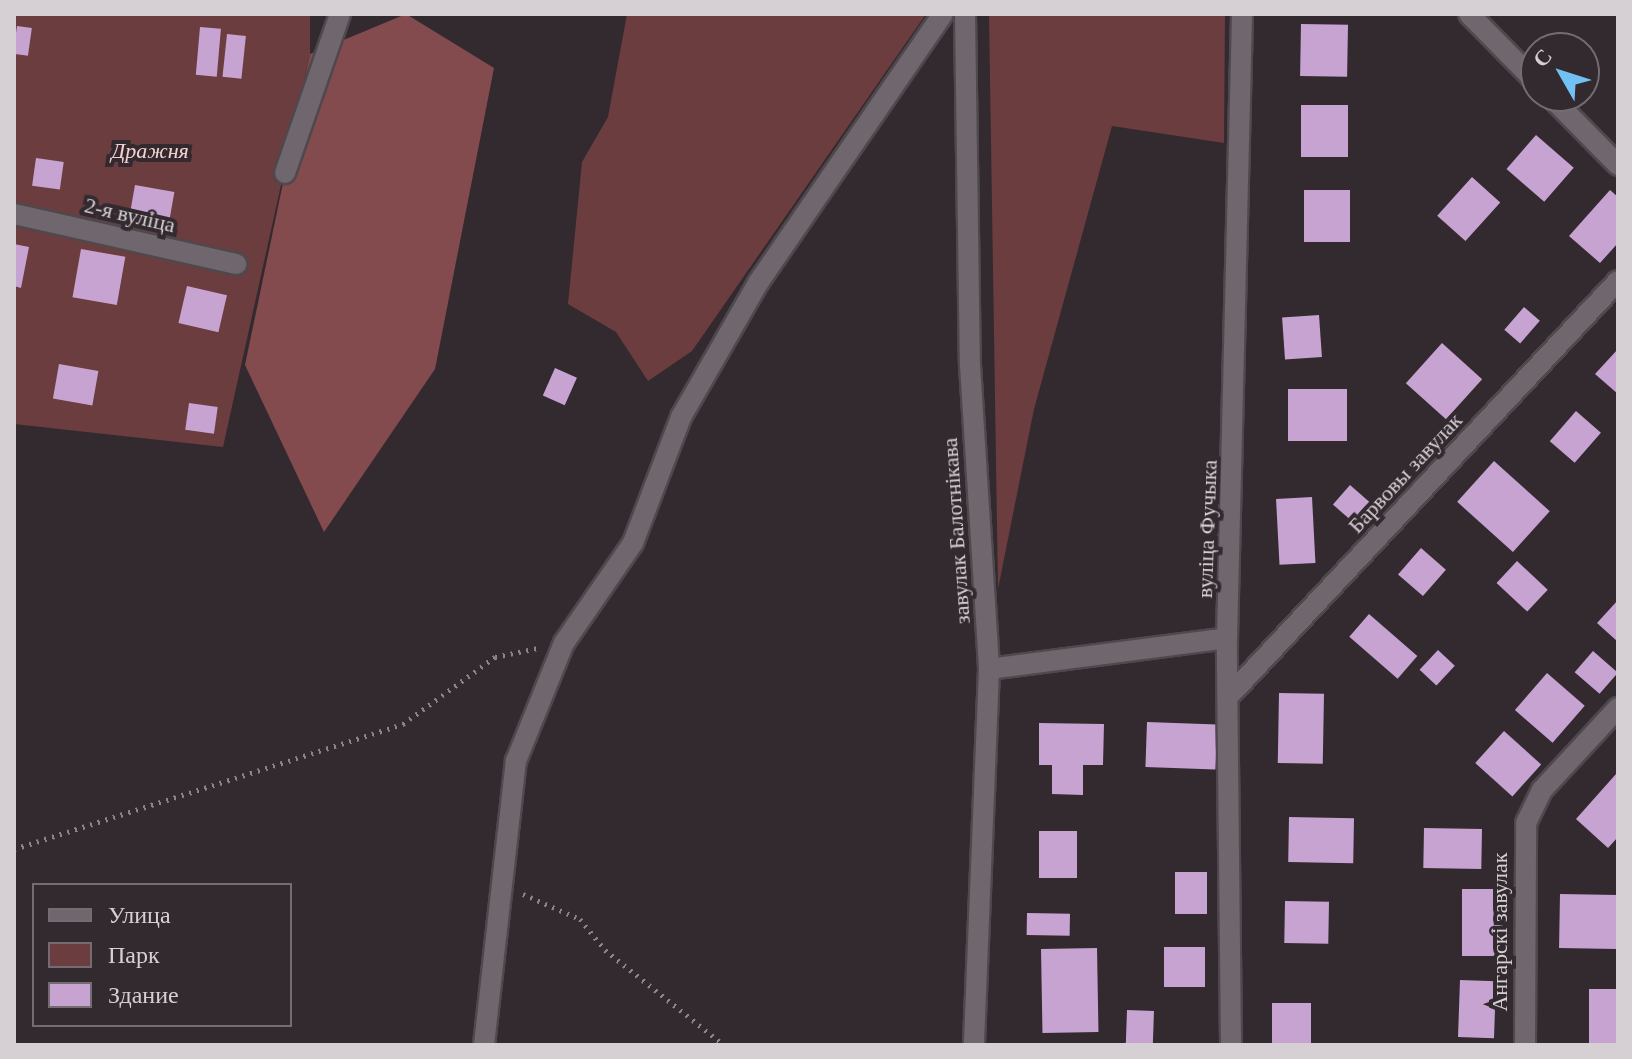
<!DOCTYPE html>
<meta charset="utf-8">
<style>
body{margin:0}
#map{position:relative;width:1632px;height:1059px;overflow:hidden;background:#332a30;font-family:"Times New Roman",serif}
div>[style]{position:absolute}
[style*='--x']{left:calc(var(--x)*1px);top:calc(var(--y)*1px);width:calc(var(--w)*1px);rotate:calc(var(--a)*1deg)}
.green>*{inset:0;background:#6b3d3f}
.forest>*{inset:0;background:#844b4f}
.building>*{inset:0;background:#c7a3d2;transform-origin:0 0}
.path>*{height:5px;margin-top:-2.5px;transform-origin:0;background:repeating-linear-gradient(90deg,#8b8489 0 2px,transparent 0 8px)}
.roads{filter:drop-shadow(2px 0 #4f484d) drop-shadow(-2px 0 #4f484d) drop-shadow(0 2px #4f484d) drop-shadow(0 -2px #4f484d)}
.minor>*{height:20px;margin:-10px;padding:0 10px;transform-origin:10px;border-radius:10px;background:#70666d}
span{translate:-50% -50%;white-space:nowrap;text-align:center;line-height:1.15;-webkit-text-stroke:8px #332a30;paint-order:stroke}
.park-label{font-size:22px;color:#f7d1d2;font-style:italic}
.street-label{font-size:22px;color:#d6d0d4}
.frame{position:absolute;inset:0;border:16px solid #d6d0d4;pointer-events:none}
.legend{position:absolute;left:32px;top:883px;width:260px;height:144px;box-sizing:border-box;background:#332a30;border:2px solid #746c72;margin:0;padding:10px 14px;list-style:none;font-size:24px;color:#d6d0d4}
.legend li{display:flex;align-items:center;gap:16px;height:40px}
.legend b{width:40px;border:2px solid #746c72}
.north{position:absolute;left:1520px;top:32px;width:80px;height:80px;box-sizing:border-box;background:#332a30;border:2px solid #746c72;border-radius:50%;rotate:309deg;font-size:22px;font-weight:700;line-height:32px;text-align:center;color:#d6d0d4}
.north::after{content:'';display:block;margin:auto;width:28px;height:36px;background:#72c1f5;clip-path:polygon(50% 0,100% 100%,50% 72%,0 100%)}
</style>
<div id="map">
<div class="green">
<div style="clip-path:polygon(14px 14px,310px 14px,310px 54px,223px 447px,14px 424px)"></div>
<div style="clip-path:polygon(627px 14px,926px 14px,692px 351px,648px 381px,616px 332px,568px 304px,582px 162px,608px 117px)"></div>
<div style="clip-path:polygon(989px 14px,1225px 14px,1224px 143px,1112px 126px,1034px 409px,998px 589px)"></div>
</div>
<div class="forest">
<div style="clip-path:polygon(406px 14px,494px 68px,435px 369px,324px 532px,245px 365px,310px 54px)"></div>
</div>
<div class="building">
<div style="left:1301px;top:24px;width:47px;height:52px;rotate:1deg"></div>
<div style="left:17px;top:26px;width:15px;height:28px;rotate:8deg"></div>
<div style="left:200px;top:27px;width:21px;height:48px;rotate:5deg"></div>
<div style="left:227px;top:34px;width:19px;height:43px;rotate:6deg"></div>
<div style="left:1301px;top:105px;width:47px;height:52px"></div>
<div style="left:1536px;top:135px;width:50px;height:45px;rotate:41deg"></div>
<div style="left:36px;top:158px;width:28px;height:28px;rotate:8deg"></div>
<div style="left:1472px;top:177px;width:38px;height:52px;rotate:42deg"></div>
<div style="left:135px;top:185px;width:40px;height:30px;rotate:10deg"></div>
<div style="left:1304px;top:190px;width:46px;height:52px"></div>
<div style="clip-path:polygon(1610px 190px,1618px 197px,1618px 243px,1600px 263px,1569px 236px)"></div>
<div style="clip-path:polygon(14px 244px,29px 247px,21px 288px,14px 286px)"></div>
<div style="left:81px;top:249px;width:45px;height:49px;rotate:10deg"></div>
<div style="left:187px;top:286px;width:41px;height:38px;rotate:13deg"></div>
<div style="left:1524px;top:307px;width:21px;height:30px;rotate:41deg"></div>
<div style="left:1319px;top:315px;width:42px;height:37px;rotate:86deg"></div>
<div style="left:1442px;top:343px;width:54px;height:54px;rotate:42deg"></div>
<div style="clip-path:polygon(1618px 349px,1618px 394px,1595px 374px)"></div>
<div style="left:59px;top:364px;width:40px;height:35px;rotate:10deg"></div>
<div style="left:555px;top:368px;width:24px;height:30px;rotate:24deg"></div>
<div style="left:1288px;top:389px;width:59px;height:52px"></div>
<div style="left:189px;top:403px;width:29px;height:27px;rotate:8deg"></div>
<div style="left:1576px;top:411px;width:33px;height:40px;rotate:41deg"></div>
<div style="left:1494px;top:461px;width:75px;height:55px;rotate:42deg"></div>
<div style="left:1350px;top:485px;width:33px;height:26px;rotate:41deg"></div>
<div style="left:1312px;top:497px;width:66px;height:36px;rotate:87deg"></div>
<div style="left:1421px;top:548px;width:33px;height:35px;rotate:41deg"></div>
<div style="left:1517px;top:561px;width:42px;height:30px;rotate:43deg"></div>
<div style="clip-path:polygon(1618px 600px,1618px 642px,1597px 623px)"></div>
<div style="left:1369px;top:614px;width:64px;height:30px;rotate:41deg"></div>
<div style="left:1438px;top:650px;width:23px;height:27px;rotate:43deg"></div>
<div style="left:1593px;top:651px;width:33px;height:28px;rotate:41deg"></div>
<div style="left:1547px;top:673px;width:50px;height:49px;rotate:41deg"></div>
<div style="left:1279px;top:693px;width:45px;height:70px;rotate:1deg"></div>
<div style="left:1147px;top:722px;width:70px;height:45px;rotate:2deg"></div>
<div style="clip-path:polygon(1039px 723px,1104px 724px,1103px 765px,1083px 765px,1083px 795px,1052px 794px,1052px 765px,1039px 765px)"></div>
<div style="left:1504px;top:731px;width:50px;height:43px;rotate:42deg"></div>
<div style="clip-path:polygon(1616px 774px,1618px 837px,1608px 848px,1576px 819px)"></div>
<div style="left:1289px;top:817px;width:65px;height:45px;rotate:1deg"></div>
<div style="left:1424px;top:828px;width:58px;height:40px;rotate:1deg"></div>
<div style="left:1039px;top:831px;width:38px;height:47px"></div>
<div style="left:1175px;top:872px;width:32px;height:42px"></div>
<div style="left:1462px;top:889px;width:42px;height:67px"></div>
<div style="left:1560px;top:894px;width:58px;height:54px;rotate:1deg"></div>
<div style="left:1285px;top:901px;width:44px;height:42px;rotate:1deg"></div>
<div style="left:1027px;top:913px;width:43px;height:22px;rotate:1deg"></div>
<div style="left:1164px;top:947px;width:41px;height:40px"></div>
<div style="left:1097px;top:948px;width:84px;height:56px;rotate:89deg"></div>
<div style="left:1460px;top:980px;width:36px;height:57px;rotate:2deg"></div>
<div style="left:1589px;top:989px;width:29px;height:55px"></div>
<div style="left:1272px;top:1003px;width:39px;height:42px"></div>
<div style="left:1127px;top:1010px;width:27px;height:35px;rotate:2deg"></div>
</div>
<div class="path">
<div style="--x:14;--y:849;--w:409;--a:-17.8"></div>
<div style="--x:403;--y:724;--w:114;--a:-36.1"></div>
<div style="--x:495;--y:657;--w:44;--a:-11.8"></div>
<div style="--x:523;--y:894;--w:62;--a:23.7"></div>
<div style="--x:580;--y:919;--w:40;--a:51"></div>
<div style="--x:605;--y:950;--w:152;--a:38.6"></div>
</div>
<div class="roads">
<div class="minor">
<div style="--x:965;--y:14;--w:351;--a:89.2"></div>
<div style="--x:970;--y:365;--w:305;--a:86.4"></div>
<div style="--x:989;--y:669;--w:376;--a:92.3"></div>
<div style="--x:1469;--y:14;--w:95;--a:45.4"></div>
<div style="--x:1550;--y:96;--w:97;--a:45.4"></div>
<div style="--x:285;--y:173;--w:168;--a:-70.9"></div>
<div style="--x:14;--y:214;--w:228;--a:12.7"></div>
<div style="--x:989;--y:669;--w:240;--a:-7.4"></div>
<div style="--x:1228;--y:697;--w:570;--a:-46.85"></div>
<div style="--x:484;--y:1045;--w:286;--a:-83.6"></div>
<div style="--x:516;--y:761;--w:127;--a:-67.9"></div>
<div style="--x:564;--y:643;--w:121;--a:-55.4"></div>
<div style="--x:633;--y:543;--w:135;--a:-69.1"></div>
<div style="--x:681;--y:417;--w:155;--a:-60.1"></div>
<div style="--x:758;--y:283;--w:326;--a:-55.5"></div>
<div style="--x:1231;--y:1045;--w:407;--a:-90.6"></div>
<div style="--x:1227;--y:638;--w:624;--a:-88.62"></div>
<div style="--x:1525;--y:1045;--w:222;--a:-89.7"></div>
<div style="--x:1526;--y:823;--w:37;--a:-64"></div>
<div style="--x:1542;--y:790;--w:112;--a:-47.2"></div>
</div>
</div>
<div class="park-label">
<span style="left:150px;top:151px">Дражня</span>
</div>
<div class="street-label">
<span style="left:130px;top:215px;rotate:13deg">2-я вуліца</span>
<span style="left:1405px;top:473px;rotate:-47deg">Барвовы завулак</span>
<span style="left:1207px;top:529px;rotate:-88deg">вуліца Фучыка</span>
<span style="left:956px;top:531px;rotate:-94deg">завулак Балотнікава</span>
<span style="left:1500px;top:932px;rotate:-90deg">Ангарскі завулак</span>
</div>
<div class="frame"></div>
<ul class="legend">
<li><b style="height:10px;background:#70666d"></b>Улица</li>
<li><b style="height:22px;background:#6b3d3f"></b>Парк</li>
<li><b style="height:22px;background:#c7a3d2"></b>Здание</li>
</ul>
<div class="north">С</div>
</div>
